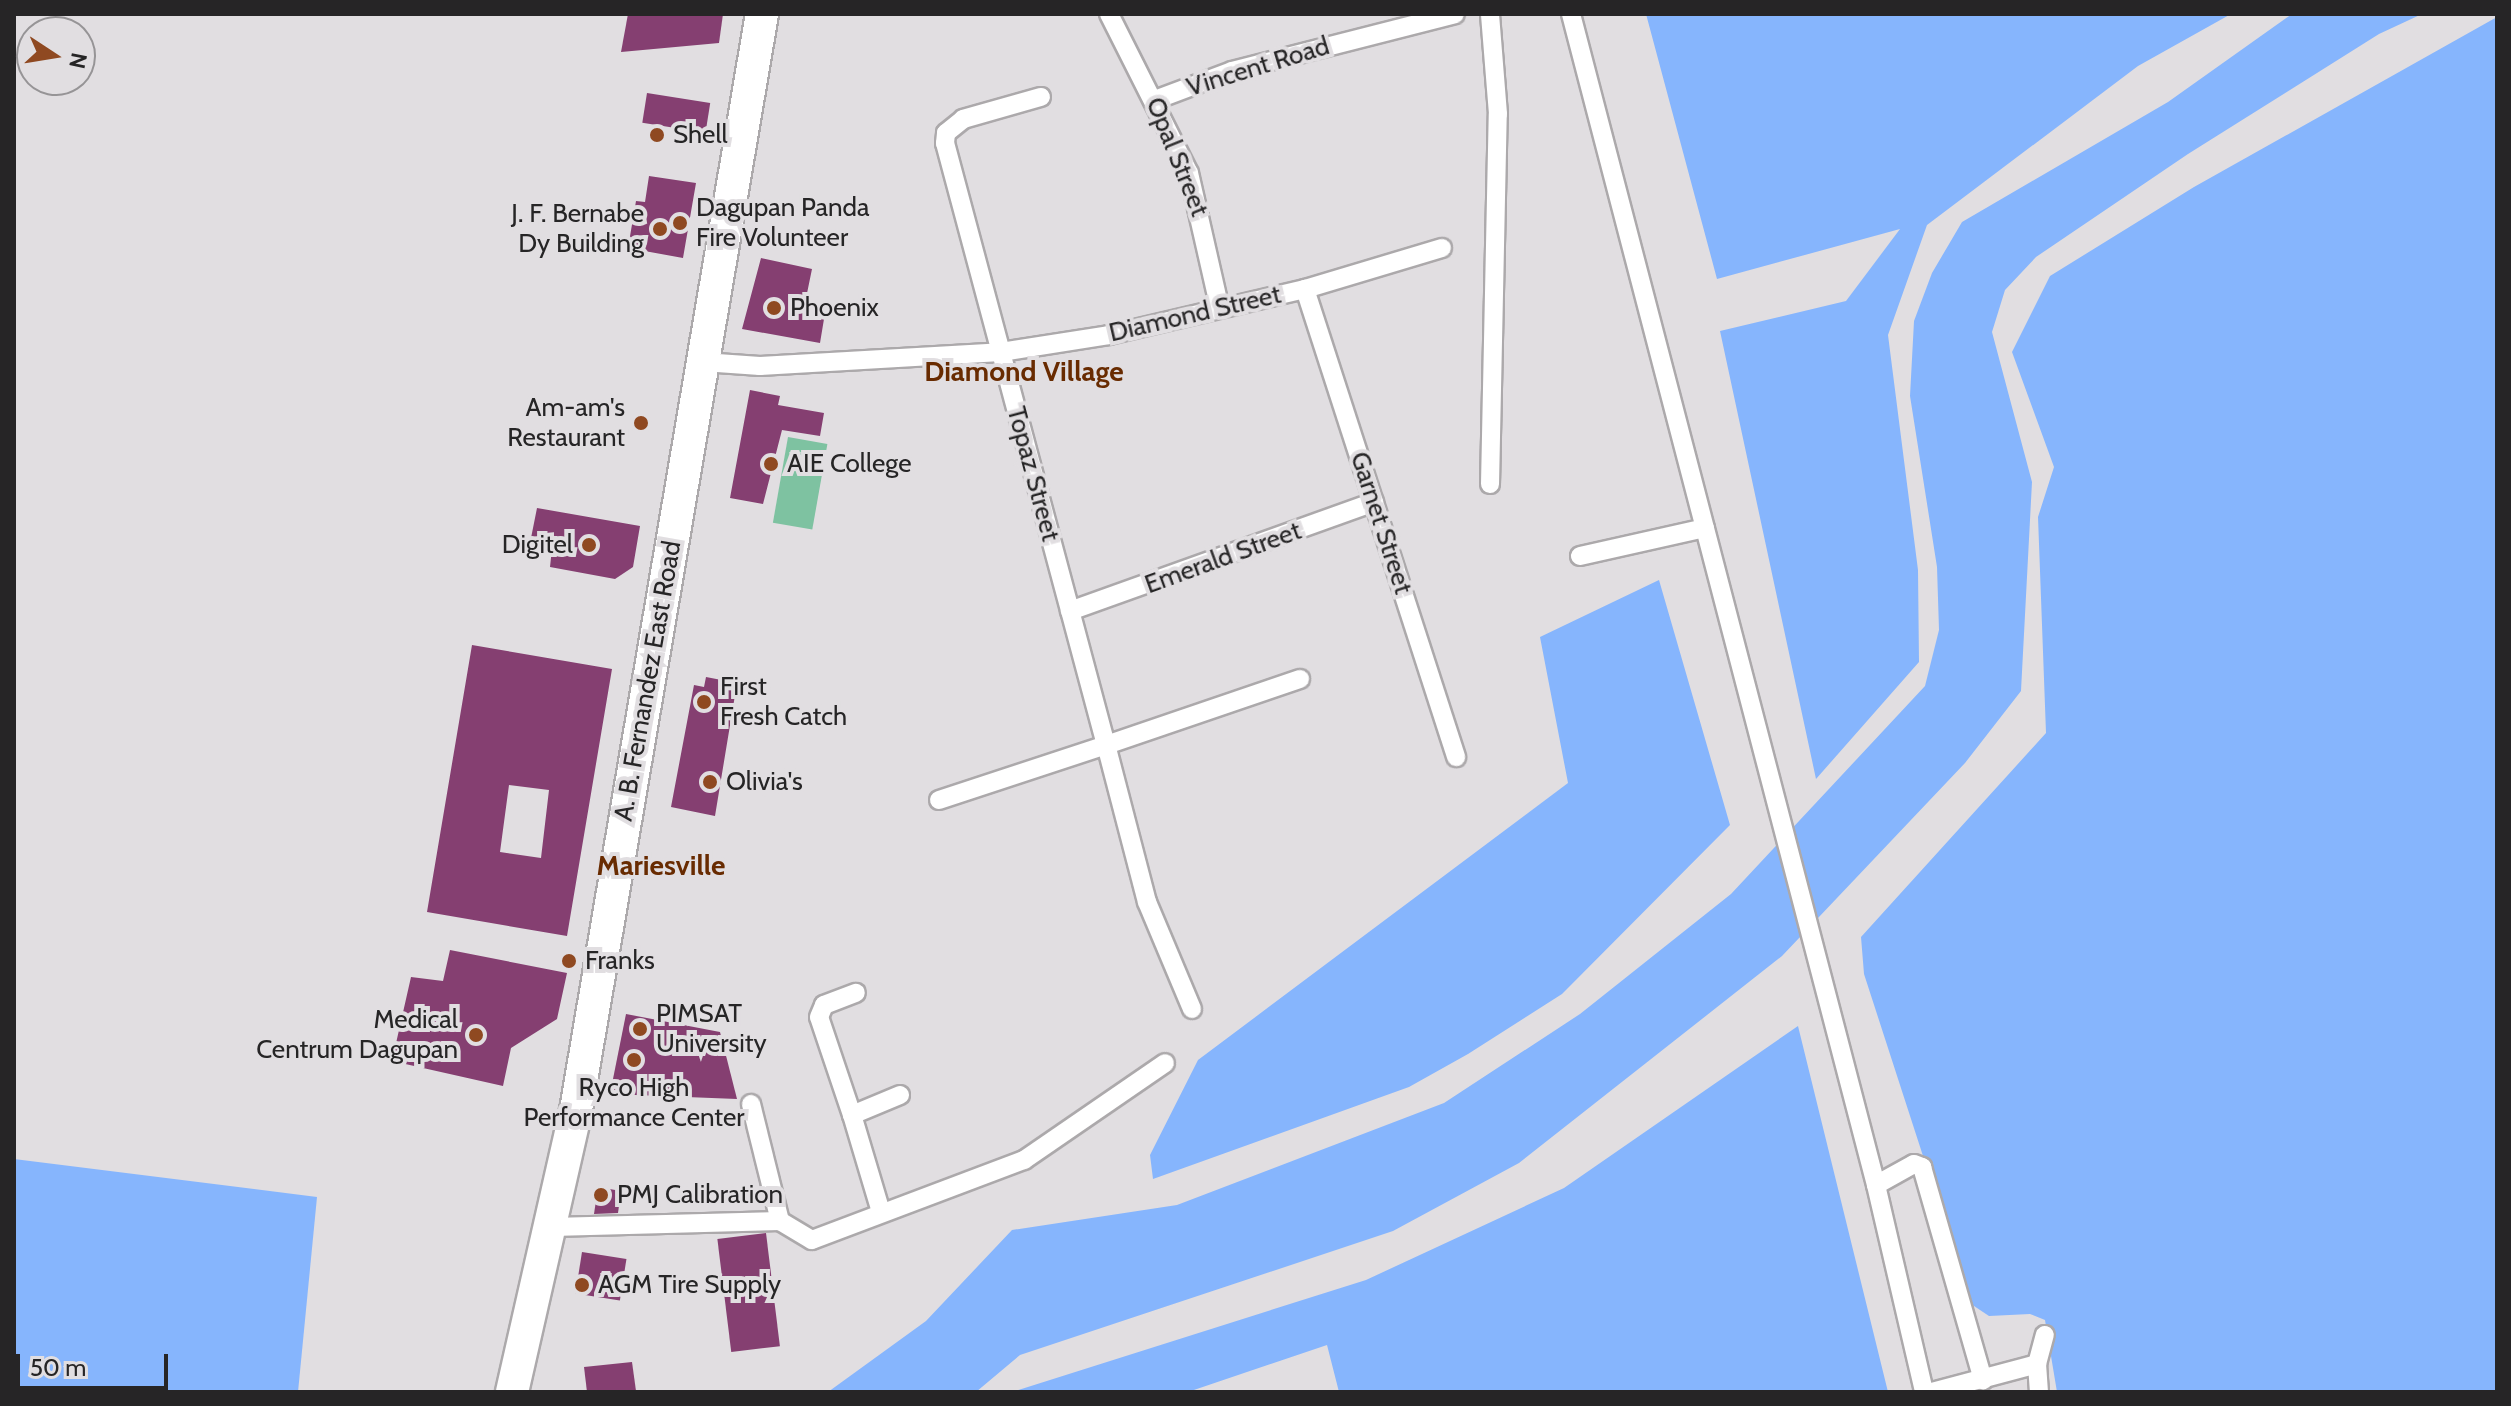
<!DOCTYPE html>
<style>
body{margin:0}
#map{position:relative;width:2511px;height:1406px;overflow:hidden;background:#e1dee1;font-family:Cabin,sans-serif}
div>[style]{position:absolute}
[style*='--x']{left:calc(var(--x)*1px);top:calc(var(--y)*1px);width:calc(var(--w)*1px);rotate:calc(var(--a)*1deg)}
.green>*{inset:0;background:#7ec2a1;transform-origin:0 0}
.water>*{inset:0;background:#86b5fd}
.building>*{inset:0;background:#853f71;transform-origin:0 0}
.roads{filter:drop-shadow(2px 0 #aca9ab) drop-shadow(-2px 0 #aca9ab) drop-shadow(0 2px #aca9ab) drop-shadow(0 -2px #aca9ab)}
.minor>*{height:18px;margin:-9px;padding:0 9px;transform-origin:9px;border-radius:9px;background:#fff}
.trunk>*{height:32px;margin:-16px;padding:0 16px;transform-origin:16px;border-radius:16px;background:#fff}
.dots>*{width:22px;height:22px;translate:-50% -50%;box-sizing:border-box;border:4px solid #e1dee1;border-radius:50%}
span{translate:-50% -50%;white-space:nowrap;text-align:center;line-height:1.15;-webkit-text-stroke:8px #e1dee1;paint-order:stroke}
.street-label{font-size:26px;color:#262526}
.poi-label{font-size:26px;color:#262526}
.left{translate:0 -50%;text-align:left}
.right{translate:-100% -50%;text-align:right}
.neighbourhood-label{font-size:28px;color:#682b01;font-weight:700}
.frame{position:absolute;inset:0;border:16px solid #262526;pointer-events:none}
.north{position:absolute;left:16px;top:16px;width:80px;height:80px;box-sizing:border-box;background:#e1dee1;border:2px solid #969496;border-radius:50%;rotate:102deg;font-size:22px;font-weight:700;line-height:32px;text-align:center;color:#262526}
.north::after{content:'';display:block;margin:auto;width:28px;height:36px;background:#8f4921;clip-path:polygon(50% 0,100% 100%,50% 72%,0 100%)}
.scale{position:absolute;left:16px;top:1354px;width:152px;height:36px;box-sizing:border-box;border:4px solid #262526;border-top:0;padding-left:10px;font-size:24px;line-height:28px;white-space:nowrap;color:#262526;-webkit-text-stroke:6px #e1dee1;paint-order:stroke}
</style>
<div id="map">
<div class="green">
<div style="left:788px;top:437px;width:40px;height:87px;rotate:10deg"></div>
</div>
<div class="water">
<div style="clip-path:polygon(1646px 14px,2231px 14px,2138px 66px,1927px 225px,1888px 335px,1918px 570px,1919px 662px,1816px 779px,1720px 331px,1846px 301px,1900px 229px,1717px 279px)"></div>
<div style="clip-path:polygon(2292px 14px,2422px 14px,2379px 34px,2188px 154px,2036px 257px,2005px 290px,1992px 332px,2032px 482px,2021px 691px,1965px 763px,1782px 956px,1519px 1163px,1393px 1231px,1020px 1355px,976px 1392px,828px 1392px,926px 1321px,1012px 1230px,1177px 1205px,1444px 1103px,1580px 1014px,1731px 894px,1925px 686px,1939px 630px,1937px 567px,1910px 396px,1914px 321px,1932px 273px,1962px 222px,2168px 102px)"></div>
<div style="clip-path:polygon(2497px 17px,2497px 1392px,2057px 1392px,2045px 1320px,2030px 1314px,1989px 1316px,1971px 1304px,1864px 974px,1861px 937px,2046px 733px,2038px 517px,2054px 467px,2012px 352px,2050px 276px,2194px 187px)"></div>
<div style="clip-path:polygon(1659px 580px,1730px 825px,1562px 994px,1468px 1054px,1409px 1087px,1153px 1179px,1150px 1155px,1198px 1060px,1568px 783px,1540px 637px)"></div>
<div style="clip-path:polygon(1798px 1026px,1888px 1392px,1339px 1392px,1327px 1345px,1188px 1392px,1012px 1392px,1366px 1280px,1564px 1188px)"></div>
<div style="clip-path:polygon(14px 1159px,317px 1197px,298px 1392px,14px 1392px)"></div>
</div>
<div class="building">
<div style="clip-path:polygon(628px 14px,723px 14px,719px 43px,621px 52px)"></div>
<div style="left:647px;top:93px;width:64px;height:30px;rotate:9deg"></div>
<div style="clip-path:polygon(649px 176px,696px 183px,683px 258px,628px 248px,636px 201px,645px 202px)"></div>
<div style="clip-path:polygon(761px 258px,812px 269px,805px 303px,826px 307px,820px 343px,742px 329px)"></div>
<div style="clip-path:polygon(750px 390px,780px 396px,778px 405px,824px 413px,820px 436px,782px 430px,763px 504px,730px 498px)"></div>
<div style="clip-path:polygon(537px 508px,640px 526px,633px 567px,615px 579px,550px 567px,552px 548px,530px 543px)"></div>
<div style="clip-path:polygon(evenodd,472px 645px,612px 669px,567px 936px,427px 912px,472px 645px,509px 785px,549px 790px,541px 858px,500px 852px,509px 785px)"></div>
<div style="clip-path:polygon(706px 677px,737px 683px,715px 816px,671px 807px,694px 685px,704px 687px)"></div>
<div style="clip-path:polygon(450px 950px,567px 973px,557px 1019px,511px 1048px,503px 1086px,392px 1061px,411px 977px,443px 981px)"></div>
<div style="clip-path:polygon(626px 1014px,720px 1032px,737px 1099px,610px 1094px)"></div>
<div style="clip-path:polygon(598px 1187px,621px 1191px,618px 1213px,594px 1214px)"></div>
<div style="left:766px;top:1233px;width:114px;height:49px;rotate:83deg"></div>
<div style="left:582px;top:1252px;width:45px;height:42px;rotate:9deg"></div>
<div style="clip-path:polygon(632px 1362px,636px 1391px,587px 1392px,584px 1367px)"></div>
</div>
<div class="roads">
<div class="minor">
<div style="--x:1109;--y:14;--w:178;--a:63.3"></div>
<div style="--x:1189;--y:173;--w:139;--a:77.2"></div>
<div style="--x:1571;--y:14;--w:1210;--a:75.4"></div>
<div style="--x:1876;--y:1185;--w:212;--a:76.9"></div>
<div style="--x:1155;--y:100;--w:82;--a:-20.6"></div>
<div style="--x:1232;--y:71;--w:230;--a:-14.3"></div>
<div style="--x:1305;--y:289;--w:492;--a:72.1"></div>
<div style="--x:703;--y:362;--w:57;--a:4"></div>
<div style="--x:760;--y:366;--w:241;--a:-3.3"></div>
<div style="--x:1001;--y:352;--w:109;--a:-8.9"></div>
<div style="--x:1109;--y:335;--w:201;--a:-13.2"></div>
<div style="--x:1305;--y:289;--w:143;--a:-16.7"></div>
<div style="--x:1490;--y:484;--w:370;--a:-88.8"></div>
<div style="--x:1498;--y:114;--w:100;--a:-94.6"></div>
<div style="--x:1580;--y:556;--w:128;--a:-12.6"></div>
<div style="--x:1070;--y:611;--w:323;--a:-19.7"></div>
<div style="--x:939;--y:800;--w:176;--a:-18.2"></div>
<div style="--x:1106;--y:745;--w:623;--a:-104.97"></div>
<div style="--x:945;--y:143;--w:10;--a:-84"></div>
<div style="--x:946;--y:133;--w:22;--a:-39"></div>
<div style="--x:963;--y:119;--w:81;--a:-15.8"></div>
<div style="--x:1192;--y:1009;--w:116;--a:-112.8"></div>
<div style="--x:1147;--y:902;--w:162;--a:-104.6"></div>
<div style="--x:1106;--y:745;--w:205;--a:-18.8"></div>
<div style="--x:751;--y:1104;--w:121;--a:76.1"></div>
<div style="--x:852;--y:1115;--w:103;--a:-108.6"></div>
<div style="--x:819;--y:1017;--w:13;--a:-67"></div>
<div style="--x:824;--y:1005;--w:34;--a:-21"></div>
<div style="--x:1876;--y:1185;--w:43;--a:-28.9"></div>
<div style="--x:1914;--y:1164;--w:9;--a:21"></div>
<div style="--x:1922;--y:1167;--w:222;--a:74"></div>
<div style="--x:881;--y:1212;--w:101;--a:-106.6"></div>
<div style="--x:852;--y:1115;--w:52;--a:-22.6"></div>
<div style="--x:552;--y:1227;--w:228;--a:-1.5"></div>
<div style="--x:780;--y:1221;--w:37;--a:31"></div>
<div style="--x:812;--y:1240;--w:227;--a:-20.7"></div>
<div style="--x:1024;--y:1160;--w:171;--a:-34.5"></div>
<div style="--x:2037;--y:1364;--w:30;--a:-75"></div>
<div style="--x:1932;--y:1392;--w:109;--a:-14.9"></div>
<div style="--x:2037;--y:1364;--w:28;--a:86"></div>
</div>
<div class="trunk">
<div style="--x:512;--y:1392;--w:289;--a:-77.2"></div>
<div style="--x:576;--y:1110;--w:1112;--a:-80.37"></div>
</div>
</div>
<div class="dots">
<div style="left:657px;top:135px;background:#8f4921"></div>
<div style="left:680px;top:223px;background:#8f4921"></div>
<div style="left:660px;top:229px;background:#8f4921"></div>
<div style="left:774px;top:308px;background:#8f4921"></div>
<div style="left:641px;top:423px;background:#8f4921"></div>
<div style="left:771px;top:464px;background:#8f4921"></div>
<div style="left:589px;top:545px;background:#8f4921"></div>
<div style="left:704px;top:702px;background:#8f4921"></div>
<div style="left:710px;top:782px;background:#8f4921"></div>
<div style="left:569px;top:961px;background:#8f4921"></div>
<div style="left:640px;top:1029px;background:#8f4921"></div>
<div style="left:476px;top:1035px;background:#8f4921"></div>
<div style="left:634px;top:1060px;background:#8f4921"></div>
<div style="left:601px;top:1195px;background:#8f4921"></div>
<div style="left:582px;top:1285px;background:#8f4921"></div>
</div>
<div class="street-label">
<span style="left:1258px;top:67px;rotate:-17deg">Vincent Road</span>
<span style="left:1177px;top:157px;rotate:68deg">Opal Street</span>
<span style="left:1195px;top:314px;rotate:-13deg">Diamond Street</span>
<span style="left:1033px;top:474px;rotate:75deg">Topaz Street</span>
<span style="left:1381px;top:523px;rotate:72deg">Garnet Street</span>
<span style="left:1223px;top:558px;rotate:-20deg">Emerald Street</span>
<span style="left:648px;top:681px;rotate:-80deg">A. B. Fernandez East Road</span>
</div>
<div class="poi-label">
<span class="left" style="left:673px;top:135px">Shell</span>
<span class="left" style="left:696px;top:223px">Dagupan Panda<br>Fire Volunteer</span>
<span class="right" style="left:644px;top:229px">J. F. Bernabe<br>Dy Building</span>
<span class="left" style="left:790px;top:308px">Phoenix</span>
<span class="right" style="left:625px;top:423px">Am-am's<br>Restaurant</span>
<span class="left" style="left:787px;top:464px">AIE College</span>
<span class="right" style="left:573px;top:545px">Digitel</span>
<span class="left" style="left:720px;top:702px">First<br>Fresh Catch</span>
<span class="left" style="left:726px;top:782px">Olivia's</span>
<span class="left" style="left:585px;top:961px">Franks</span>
<span class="left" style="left:656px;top:1029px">PIMSAT<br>University</span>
<span class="right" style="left:458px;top:1035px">Medical<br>Centrum Dagupan</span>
<span style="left:634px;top:1103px">Ryco High<br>Performance Center</span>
<span class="left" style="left:617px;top:1195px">PMJ Calibration</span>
<span class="left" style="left:598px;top:1285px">AGM Tire Supply</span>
</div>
<div class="neighbourhood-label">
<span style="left:1024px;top:371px">Diamond Village</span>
<span style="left:661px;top:865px">Mariesville</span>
</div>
<div class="frame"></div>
<div class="north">N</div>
<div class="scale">50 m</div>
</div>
